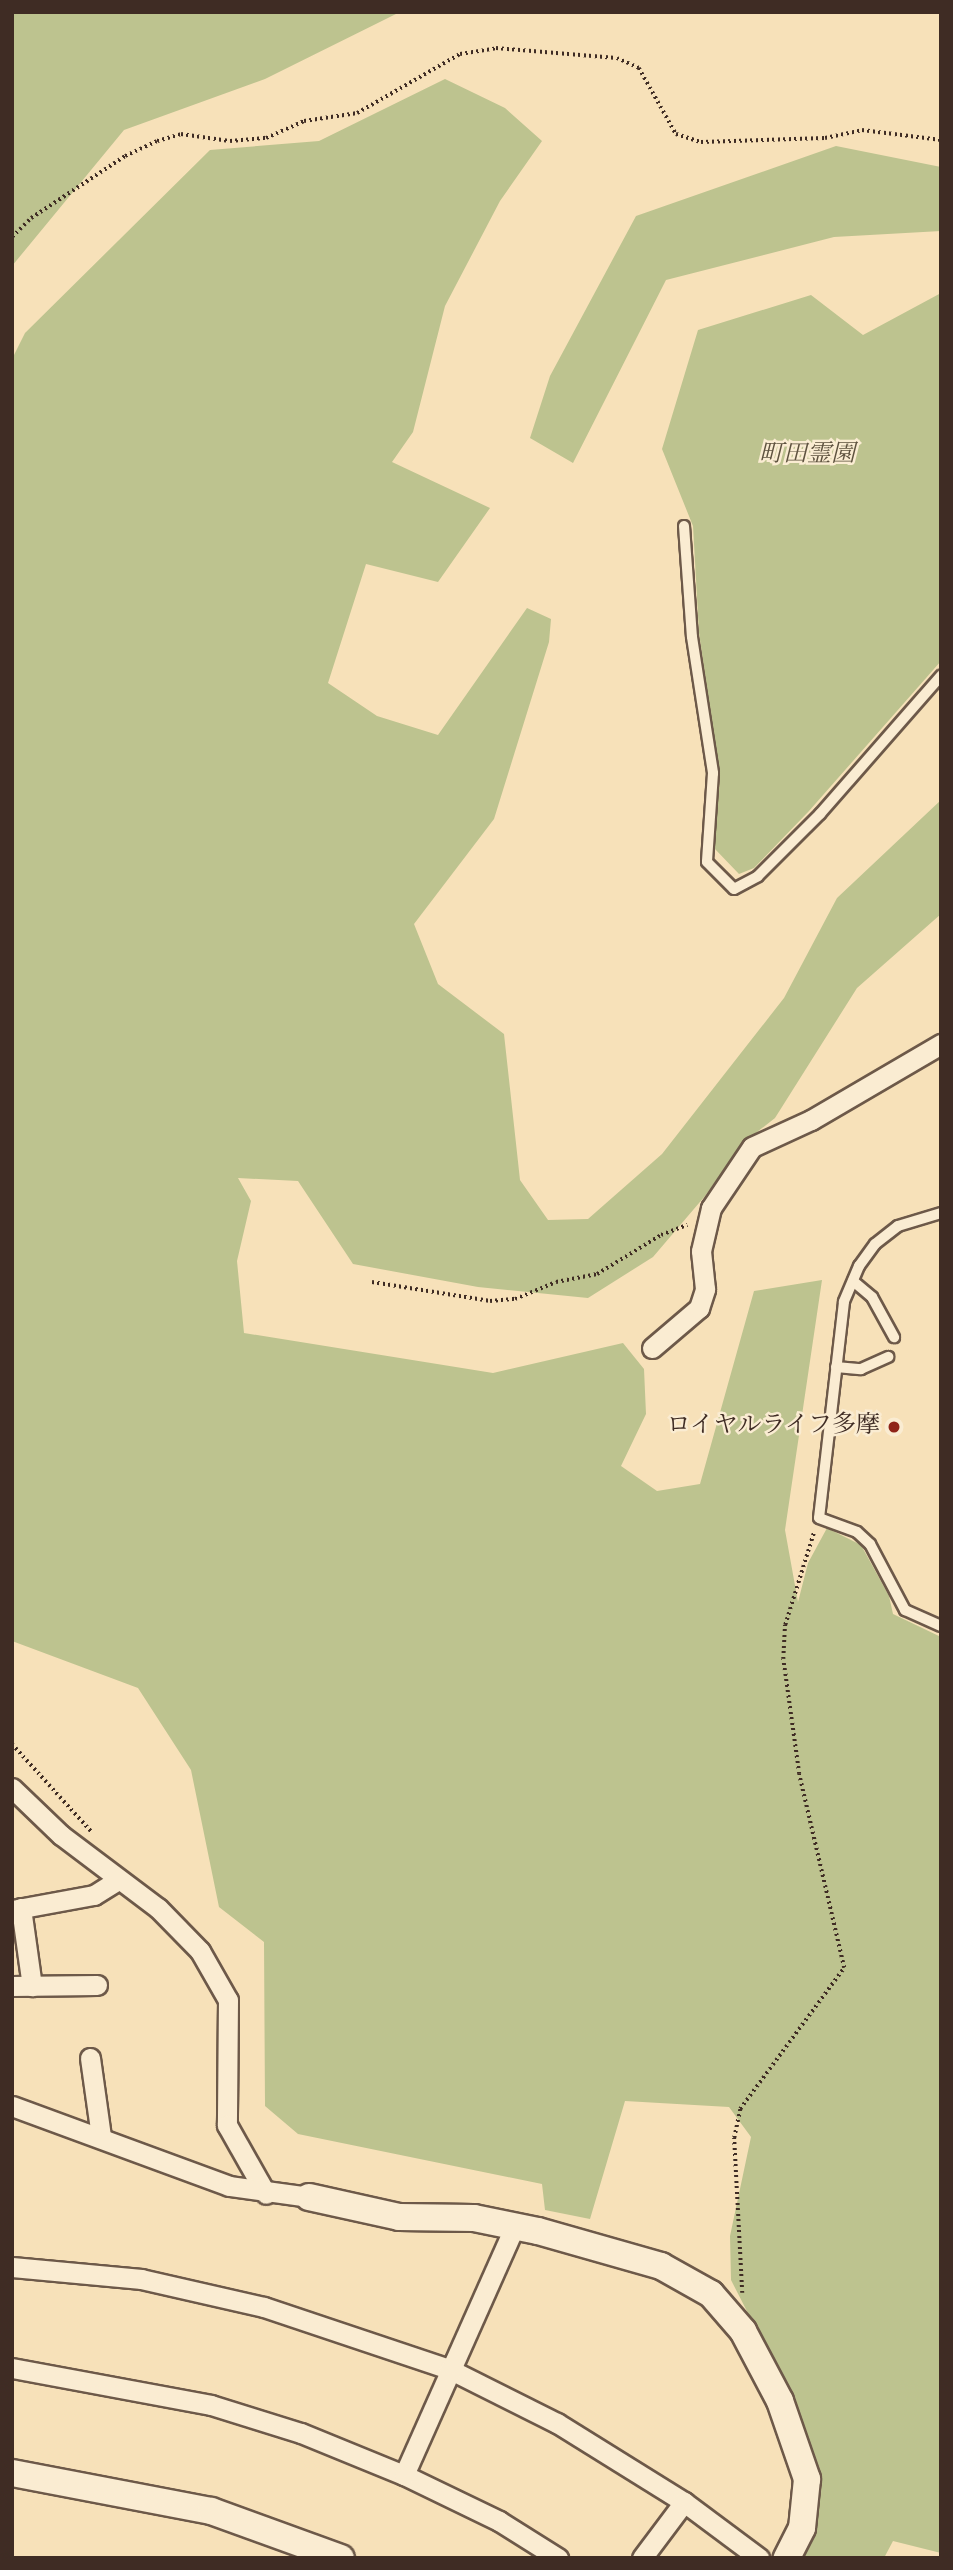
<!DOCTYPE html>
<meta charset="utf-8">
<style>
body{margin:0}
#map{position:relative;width:953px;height:2570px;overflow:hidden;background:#f7e1b9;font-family:"Sorts Mill Goudy","Noto Serif JP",serif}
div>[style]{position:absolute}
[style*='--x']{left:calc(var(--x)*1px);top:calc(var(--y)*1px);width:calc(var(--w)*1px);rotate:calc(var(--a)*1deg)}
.green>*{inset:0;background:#bdc38f}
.path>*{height:3.5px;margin-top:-1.75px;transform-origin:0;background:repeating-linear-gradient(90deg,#3f2c24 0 2px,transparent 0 5.5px)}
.roads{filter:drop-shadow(2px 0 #6d5949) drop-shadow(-2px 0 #6d5949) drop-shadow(0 2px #6d5949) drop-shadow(0 -2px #6d5949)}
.lane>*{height:10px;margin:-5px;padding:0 5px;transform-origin:5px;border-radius:5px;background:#faecd2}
.street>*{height:19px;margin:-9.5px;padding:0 9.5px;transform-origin:9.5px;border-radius:9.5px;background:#faecd2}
.secondary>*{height:26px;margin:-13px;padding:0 13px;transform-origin:13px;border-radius:13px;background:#faecd2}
.dots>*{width:19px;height:19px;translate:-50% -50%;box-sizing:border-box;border:4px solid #faecd2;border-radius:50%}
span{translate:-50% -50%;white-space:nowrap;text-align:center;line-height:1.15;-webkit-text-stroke:5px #faecd2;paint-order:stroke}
.park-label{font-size:24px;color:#5e523f;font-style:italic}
.poi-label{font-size:24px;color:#3f2c24}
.right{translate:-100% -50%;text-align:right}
.frame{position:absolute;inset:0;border:14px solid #3f2c24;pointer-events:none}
</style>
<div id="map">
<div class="green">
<div style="clip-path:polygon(12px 12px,400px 12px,265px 79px,124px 130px,12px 266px)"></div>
<div style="clip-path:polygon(445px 79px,505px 108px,542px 141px,500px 201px,445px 306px,413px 432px,392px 462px,490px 508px,438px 582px,366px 564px,328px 683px,377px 716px,438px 735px,527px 608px,551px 619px,549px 642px,494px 819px,414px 924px,438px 984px,504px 1034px,520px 1180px,548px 1220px,588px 1219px,662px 1154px,784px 998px,837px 898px,941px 800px,941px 914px,857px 988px,775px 1118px,743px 1143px,705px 1196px,653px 1257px,588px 1298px,478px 1287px,353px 1264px,298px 1181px,238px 1178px,251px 1201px,237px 1261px,244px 1333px,493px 1373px,623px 1343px,644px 1369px,646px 1414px,621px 1466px,657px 1491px,700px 1484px,754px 1291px,822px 1280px,785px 1530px,798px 1602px,808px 1563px,827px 1528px,861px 1545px,889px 1596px,893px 1614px,941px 1637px,941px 2553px,893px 2541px,884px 2558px,798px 2558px,818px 2500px,778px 2372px,731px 2280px,730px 2236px,751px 2137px,729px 2107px,625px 2101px,590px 2219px,545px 2210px,542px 2184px,298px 2134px,265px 2106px,264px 1942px,219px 1907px,191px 1770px,138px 1688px,12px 1641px,12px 359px,25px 333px,210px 150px,319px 141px)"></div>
<div style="clip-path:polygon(836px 146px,941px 167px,941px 231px,834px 237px,666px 280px,573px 463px,530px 438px,550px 376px,636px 216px)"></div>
<div style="clip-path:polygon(941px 293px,941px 661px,809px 811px,754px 868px,739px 874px,714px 848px,720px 778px,699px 633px,693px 526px,662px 449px,698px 330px,811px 295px,863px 335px)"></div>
</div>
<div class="path">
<div style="--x:12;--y:237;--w:27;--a:-45"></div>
<div style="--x:31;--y:218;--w:113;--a:-33.4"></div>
<div style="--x:125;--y:156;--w:35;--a:-25"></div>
<div style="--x:157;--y:141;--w:25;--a:-16"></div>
<div style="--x:181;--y:134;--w:49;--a:8.1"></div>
<div style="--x:230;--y:141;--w:36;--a:-5"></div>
<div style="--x:266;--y:138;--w:42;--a:-24.1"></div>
<div style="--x:304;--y:121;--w:54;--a:-8.6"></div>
<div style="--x:357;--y:113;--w:119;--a:-29.8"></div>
<div style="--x:460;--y:54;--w:36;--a:-9"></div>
<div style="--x:496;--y:48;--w:121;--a:4.7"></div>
<div style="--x:617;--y:58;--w:24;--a:24"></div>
<div style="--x:639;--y:68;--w:76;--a:60.7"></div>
<div style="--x:676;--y:134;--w:26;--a:18"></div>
<div style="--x:701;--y:142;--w:124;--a:-1.8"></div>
<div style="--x:825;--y:138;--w:38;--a:-12"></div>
<div style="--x:862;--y:130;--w:80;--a:7.2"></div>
<div style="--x:372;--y:1282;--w:120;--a:9.1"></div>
<div style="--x:490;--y:1301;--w:25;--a:-5"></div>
<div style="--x:515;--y:1299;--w:44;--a:-22.5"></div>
<div style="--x:556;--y:1282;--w:42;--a:-11"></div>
<div style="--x:597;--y:1274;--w:75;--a:-31.4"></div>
<div style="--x:661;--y:1235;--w:28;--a:-21"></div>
<div style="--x:12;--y:1744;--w:118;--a:47.8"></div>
<div style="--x:742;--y:2293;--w:155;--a:-93"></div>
<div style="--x:734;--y:2138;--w:30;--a:-78"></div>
<div style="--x:740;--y:2109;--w:175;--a:-53.6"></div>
<div style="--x:844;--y:1968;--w:199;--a:-103.1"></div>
<div style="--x:799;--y:1774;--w:116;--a:-97.9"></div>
<div style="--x:783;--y:1659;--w:34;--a:-87"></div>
<div style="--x:785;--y:1625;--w:97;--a:-72.7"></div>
</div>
<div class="roads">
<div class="lane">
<div style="--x:684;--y:526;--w:111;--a:85.9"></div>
<div style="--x:692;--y:637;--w:138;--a:81.2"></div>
<div style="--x:713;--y:773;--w:89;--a:93.9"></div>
<div style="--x:707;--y:862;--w:38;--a:45"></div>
<div style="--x:734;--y:889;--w:27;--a:-28"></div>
<div style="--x:758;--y:876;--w:88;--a:-45"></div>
<div style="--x:820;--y:814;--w:184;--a:-48.8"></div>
<div style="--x:941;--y:1213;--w:45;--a:163.2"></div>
<div style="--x:898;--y:1226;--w:29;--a:142"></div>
<div style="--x:875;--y:1244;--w:27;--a:126"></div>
<div style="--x:859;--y:1266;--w:39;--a:113"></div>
<div style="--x:844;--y:1302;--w:217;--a:96.6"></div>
<div style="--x:819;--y:1518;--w:40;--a:20.2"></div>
<div style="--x:857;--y:1532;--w:18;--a:43"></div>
<div style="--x:870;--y:1544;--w:75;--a:62.1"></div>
<div style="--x:905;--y:1610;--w:39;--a:24"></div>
<div style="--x:853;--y:1281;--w:25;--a:40"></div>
<div style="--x:872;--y:1297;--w:46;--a:61.2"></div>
<div style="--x:836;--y:1367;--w:25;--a:5"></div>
<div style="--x:861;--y:1369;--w:30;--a:-24"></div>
</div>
<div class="street">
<div style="--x:652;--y:1348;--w:62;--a:-40.4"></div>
<div style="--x:699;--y:1308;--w:20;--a:-72"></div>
<div style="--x:705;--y:1289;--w:38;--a:-96"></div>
<div style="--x:701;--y:1251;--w:44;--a:-76.9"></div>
<div style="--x:711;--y:1208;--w:73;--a:-56.1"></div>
<div style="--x:752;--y:1147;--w:65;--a:-24.6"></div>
<div style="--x:811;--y:1120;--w:151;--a:-30.3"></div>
<div style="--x:12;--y:1788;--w:68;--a:43.8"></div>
<div style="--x:61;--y:1835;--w:121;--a:37"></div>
<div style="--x:158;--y:1908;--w:60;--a:45.7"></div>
<div style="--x:200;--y:1951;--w:56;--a:60.3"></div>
<div style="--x:228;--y:2000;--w:125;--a:90.5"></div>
<div style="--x:227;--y:2125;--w:79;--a:60.5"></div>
<div style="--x:21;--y:1908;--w:79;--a:82"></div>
<div style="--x:12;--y:1910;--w:83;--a:-10.4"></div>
<div style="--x:94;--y:1895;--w:28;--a:-32"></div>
<div style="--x:12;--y:1986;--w:85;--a:-0.7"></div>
<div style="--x:90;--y:2058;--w:79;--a:82"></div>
<div style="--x:12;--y:2106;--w:231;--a:20.2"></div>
<div style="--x:229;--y:2186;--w:81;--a:7.8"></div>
<div style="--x:12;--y:2267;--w:130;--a:5.3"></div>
<div style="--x:141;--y:2279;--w:126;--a:12.8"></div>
<div style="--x:264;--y:2307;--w:195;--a:18.5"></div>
<div style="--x:449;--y:2369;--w:121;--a:26.6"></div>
<div style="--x:557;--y:2423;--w:150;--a:31.9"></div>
<div style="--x:684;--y:2502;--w:94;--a:36.7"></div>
<div style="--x:12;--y:2368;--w:202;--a:10.5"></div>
<div style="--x:211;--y:2405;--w:94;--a:17.3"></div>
<div style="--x:301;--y:2433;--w:111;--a:22.2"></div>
<div style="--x:404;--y:2475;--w:106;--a:25.8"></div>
<div style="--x:499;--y:2521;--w:70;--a:32.1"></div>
<div style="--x:404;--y:2475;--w:273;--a:-66"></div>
<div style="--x:642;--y:2558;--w:70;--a:-53.1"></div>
</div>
<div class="secondary">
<div style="--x:309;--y:2197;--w:92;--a:12.5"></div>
<div style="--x:399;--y:2217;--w:75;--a:0.8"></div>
<div style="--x:474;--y:2218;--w:65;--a:11.5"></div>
<div style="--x:538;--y:2231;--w:128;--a:15.9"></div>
<div style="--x:661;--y:2266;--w:57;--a:29.2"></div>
<div style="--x:711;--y:2294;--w:49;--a:49.1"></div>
<div style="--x:743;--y:2331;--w:79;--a:62.1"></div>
<div style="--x:780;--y:2401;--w:83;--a:70.9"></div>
<div style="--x:807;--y:2479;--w:49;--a:95.8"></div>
<div style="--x:802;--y:2528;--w:34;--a:117"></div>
<div style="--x:12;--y:2473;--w:203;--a:10.8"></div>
<div style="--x:211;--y:2511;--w:138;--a:19.9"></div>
</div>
</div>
<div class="dots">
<div style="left:894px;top:1427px;background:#8f2418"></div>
</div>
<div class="park-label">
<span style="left:807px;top:456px">町田霊園</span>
</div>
<div class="poi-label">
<span class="right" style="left:880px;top:1427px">ロイヤルライフ多摩</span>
</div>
<div class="frame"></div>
</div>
